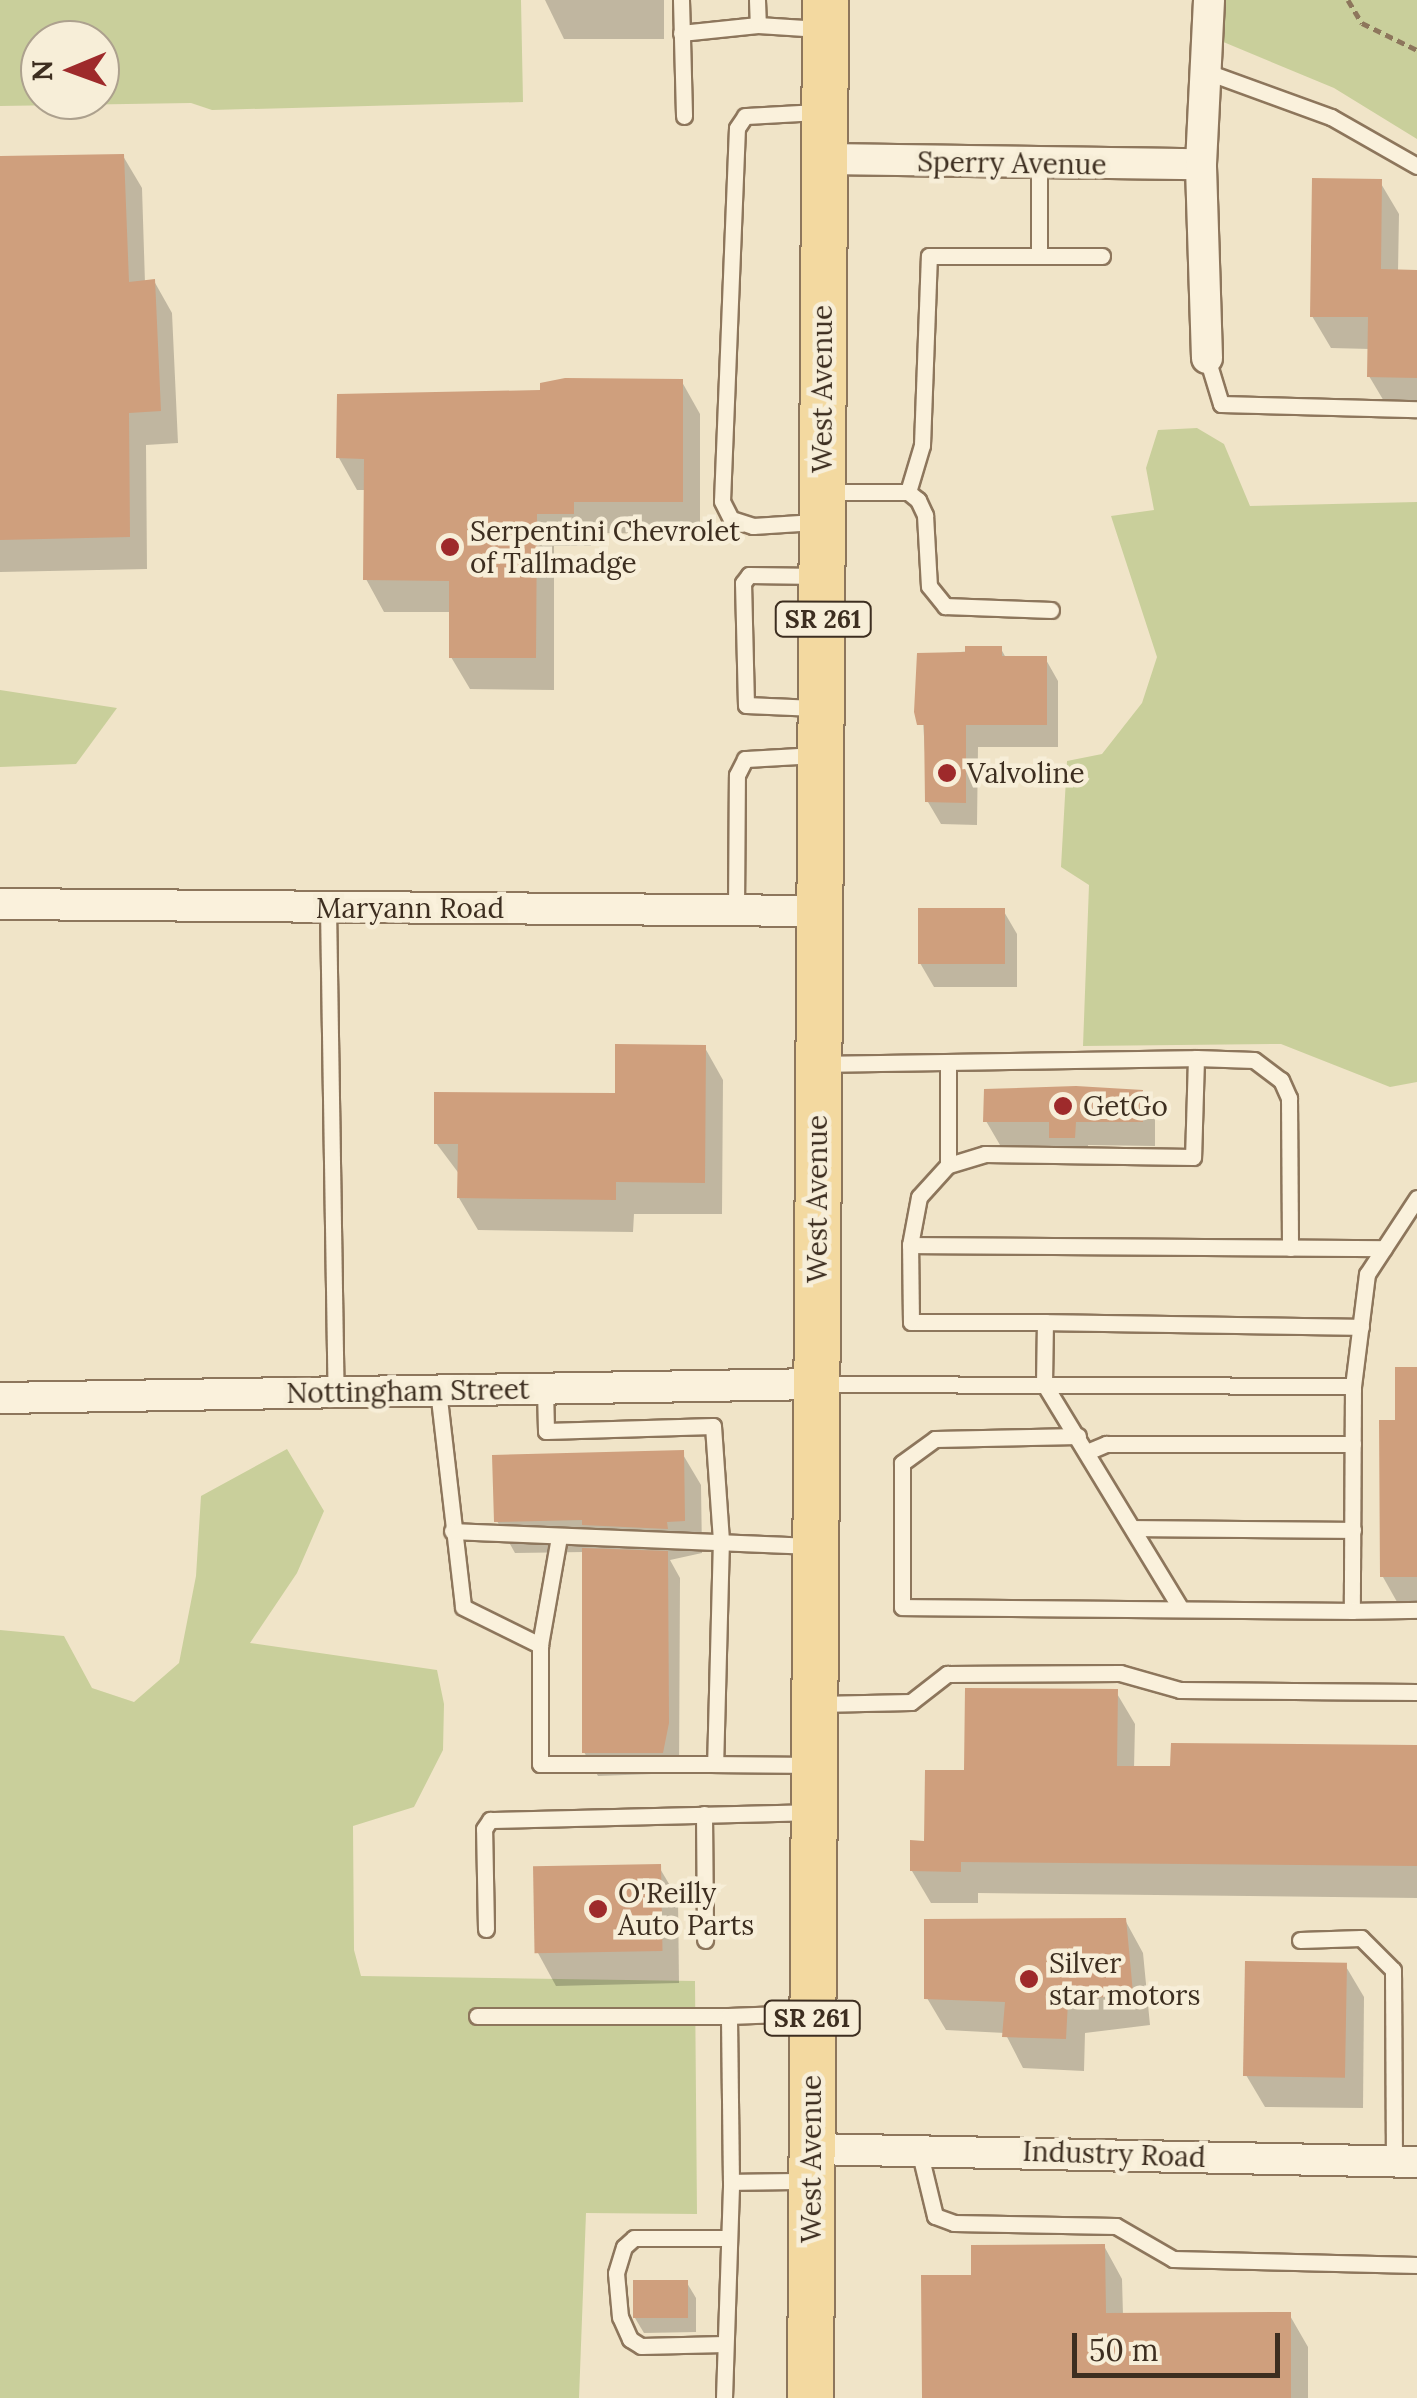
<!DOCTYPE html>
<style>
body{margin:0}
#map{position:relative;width:1417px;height:2398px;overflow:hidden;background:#f0e4c8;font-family:Lora,serif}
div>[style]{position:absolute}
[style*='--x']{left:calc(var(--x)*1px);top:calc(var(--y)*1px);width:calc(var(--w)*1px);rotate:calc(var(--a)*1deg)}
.green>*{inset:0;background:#c9cf9b}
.shadow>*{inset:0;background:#0003}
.building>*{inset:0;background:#cf9f7d;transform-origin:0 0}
.path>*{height:5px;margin-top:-2.5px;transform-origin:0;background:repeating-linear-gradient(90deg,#8d765c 0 8px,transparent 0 13px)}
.roads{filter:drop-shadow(2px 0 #8d765c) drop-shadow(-2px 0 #8d765c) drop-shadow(0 2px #8d765c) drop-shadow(0 -2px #8d765c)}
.lane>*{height:15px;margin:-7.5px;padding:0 7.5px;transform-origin:7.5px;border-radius:7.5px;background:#faf1dc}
.street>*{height:30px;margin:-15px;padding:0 15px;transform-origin:15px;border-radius:15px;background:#faf1dc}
.primary>*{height:45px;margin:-22.5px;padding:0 22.5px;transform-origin:22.5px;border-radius:22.5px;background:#f3d9a0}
.dots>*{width:28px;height:28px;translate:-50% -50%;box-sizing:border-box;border:5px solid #f7eed8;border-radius:50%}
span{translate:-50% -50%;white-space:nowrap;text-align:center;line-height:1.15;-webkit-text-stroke:9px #f7eed8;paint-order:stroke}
.shield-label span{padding:2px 8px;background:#f7eed8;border:2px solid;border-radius:8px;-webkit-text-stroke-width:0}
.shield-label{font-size:25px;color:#3d2e20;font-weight:700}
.street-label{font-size:28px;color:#3d2e20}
.poi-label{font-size:28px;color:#3d2e20}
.left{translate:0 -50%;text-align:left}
.north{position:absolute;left:20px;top:20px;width:100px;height:100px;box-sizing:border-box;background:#f7eed8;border:2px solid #ada18e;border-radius:50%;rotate:269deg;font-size:28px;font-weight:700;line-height:40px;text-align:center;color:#3d2e20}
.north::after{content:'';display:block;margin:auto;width:35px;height:45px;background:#9e2a2b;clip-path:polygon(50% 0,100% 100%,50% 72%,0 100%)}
.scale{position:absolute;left:1072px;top:2333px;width:208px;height:45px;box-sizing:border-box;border:5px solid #3d2e20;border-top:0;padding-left:12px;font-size:30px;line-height:35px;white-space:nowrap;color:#3d2e20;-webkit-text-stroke:8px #f7eed8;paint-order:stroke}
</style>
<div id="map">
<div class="green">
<div style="clip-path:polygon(evenodd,0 0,521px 0,523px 102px,212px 110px,191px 103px,0 106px,0 0,40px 40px,100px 40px,100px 100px,40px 100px,40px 40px)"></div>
<div style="clip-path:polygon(1221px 0,1417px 0,1417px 139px,1334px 88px,1221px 41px)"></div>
<div style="clip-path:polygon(1197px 428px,1224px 444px,1250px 506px,1417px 502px,1417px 1082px,1390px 1087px,1281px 1044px,1083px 1046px,1089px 885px,1061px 867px,1067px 761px,1102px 754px,1142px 703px,1157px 657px,1111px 516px,1154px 510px,1146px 468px,1158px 430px)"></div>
<div style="clip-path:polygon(0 690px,117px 708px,76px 764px,0 767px)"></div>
<div style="clip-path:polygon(287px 1449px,324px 1511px,297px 1573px,250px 1643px,437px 1670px,444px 1704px,443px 1750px,414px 1807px,353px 1826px,354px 1950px,361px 1976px,695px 1981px,697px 2214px,586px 2213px,579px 2398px,0 2398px,0 1630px,64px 1636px,92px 1688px,134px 1702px,179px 1663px,196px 1576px,201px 1496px)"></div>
</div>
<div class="shadow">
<div style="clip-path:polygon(545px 0,664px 0,664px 39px,564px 39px)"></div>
<div style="clip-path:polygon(123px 156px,142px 188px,145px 283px,154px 281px,172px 313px,178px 443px,146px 445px,147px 569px,0 572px,0 158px)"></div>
<div style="clip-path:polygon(1380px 182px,1399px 214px,1398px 272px,1417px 272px,1417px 409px,1388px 408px,1369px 376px,1370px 349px,1331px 348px,1312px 316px)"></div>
<div style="clip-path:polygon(682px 382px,700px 414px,700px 534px,591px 533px,591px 546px,554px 546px,554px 690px,470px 689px,451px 657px,451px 612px,384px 612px,366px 579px,366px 490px,357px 490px,339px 458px,542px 393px)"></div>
<div style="clip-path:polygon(1001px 649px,1006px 658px,1045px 658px,1058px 681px,1058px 747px,978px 747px,977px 825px,941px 824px,928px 802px,919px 655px)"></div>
<div style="clip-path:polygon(1003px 910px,1017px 934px,1017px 987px,934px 987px,920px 963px)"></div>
<div style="clip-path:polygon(705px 1048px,723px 1080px,722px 1214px,634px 1214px,633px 1232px,478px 1230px,459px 1198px,460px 1175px,436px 1143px,617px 1096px)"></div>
<div style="clip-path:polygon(1141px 1092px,1155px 1117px,1155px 1146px,1088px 1145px,1088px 1162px,1065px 1162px,1056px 1146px,1000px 1145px,986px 1121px)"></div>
<div style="clip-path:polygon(1417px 1369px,1417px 1609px,1401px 1609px,1383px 1577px,1398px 1422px)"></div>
<div style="clip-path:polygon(682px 1453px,701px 1485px,702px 1553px,670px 1560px,680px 1578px,679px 1773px,598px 1776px,584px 1752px,584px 1552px,515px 1553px,497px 1521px)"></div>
<div style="clip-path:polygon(1116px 1692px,1135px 1724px,1134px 1769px,1417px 1748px,1417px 1898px,978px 1893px,978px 1903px,931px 1903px,912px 1871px,967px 1773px)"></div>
<div style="clip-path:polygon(659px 1867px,678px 1899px,679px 1983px,556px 1986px,538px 1953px)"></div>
<div style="clip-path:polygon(1125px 1920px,1143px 1953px,1150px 2025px,1085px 2033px,1084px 2071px,1023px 2068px,1005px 2033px,946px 2030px,927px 1998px)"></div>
<div style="clip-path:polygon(1345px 1965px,1364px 1997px,1363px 2108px,1265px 2107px,1246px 2075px)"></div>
<div style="clip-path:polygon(1104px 2246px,1122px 2279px,1123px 2315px,1289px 2314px,1308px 2347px,1308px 2398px,924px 2398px,973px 2277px)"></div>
<div style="clip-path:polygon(687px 2283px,696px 2298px,696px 2332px,644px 2333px,635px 2318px)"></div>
</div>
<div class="building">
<div style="clip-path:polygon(124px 154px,129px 282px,155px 279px,161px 411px,129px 413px,130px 537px,0 540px,0 156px)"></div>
<div style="clip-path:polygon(1312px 178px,1382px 179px,1381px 269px,1417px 270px,1417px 378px,1367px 377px,1368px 317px,1310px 317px)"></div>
<div style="clip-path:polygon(565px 378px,683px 379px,683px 502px,574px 502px,574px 514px,537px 514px,536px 658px,449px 658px,449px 581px,363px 580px,364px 459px,336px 458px,337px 394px,540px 390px,540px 383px)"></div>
<div style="clip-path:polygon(965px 646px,1002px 646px,1002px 656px,1047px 656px,1047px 725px,966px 725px,966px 803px,925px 802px,924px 725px,917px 725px,914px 712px,917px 653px,965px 652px)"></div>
<div style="left:918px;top:908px;width:87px;height:56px"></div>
<div style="clip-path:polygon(615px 1044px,706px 1045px,705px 1183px,616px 1182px,616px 1200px,457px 1198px,458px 1144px,434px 1144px,434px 1092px,615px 1093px)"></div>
<div style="clip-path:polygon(1076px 1086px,1143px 1090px,1143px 1122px,1076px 1122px,1075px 1138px,1049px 1138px,1049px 1122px,983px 1122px,984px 1089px)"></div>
<div style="clip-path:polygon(1395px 1367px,1417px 1367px,1417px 1577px,1380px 1577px,1379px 1420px,1395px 1420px)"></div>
<div style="clip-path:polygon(684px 1450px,685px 1521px,667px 1522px,668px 1529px,582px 1525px,582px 1520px,494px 1522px,492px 1455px)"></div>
<div style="clip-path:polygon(582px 1548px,668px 1551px,669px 1723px,663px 1753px,582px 1753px)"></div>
<div style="clip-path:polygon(965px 1688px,1118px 1689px,1117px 1766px,1170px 1766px,1171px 1743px,1417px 1745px,1417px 1866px,961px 1862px,961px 1872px,910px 1871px,910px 1840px,924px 1841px,925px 1770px,964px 1770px)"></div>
<div style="left:661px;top:1864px;width:87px;height:128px;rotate:89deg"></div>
<div style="clip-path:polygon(1126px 1918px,1133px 1993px,1068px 2002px,1066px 2039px,1002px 2037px,1005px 2002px,924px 1999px,924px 1919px)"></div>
<div style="left:1245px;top:1961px;width:102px;height:115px;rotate:1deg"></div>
<div style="clip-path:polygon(1105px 2244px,1106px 2313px,1291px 2312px,1291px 2398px,922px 2398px,921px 2275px,971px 2275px,971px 2245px)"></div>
<div style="left:633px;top:2280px;width:55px;height:38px"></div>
</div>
<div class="path">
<div style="--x:1348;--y:0;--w:27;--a:59"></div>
<div style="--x:1362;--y:23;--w:61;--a:26.1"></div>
</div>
<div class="roads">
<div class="lane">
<div style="--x:681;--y:0;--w:116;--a:88.5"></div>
<div style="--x:757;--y:0;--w:25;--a:88"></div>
<div style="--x:681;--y:33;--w:77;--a:-5.9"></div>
<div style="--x:758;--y:25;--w:62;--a:3.7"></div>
<div style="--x:1210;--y:73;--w:129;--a:20"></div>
<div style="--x:1331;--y:117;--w:99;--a:29.7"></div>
<div style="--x:1039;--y:163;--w:93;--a:90"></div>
<div style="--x:1207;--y:358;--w:48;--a:73.1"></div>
<div style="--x:1221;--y:404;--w:196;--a:1.5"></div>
<div style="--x:825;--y:492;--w:83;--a:0"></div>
<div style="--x:908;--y:492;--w:13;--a:39"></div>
<div style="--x:918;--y:500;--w:17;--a:65"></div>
<div style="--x:925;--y:515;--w:71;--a:86.8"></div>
<div style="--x:929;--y:586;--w:26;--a:51"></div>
<div style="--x:945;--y:606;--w:106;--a:2.2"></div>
<div style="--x:908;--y:492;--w:49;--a:-73.4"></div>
<div style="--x:922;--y:445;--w:189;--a:-87.9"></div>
<div style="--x:929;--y:256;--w:173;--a:0"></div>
<div style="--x:815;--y:522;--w:62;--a:176.3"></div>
<div style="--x:753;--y:526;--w:23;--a:-162"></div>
<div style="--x:731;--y:519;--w:20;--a:-117"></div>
<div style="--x:722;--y:501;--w:373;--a:-87.7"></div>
<div style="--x:737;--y:128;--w:14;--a:-56"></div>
<div style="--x:745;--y:116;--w:74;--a:-3.1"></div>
<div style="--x:815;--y:708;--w:69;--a:-177.5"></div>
<div style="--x:746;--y:705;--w:122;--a:-91.4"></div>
<div style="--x:743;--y:583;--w:10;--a:-53"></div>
<div style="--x:749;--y:575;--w:70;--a:0.8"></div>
<div style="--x:328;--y:907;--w:485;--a:89.1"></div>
<div style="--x:736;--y:910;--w:135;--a:-89.6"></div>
<div style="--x:737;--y:775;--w:18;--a:-63"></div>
<div style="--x:745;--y:759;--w:72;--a:-3.2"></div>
<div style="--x:1196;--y:1058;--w:58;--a:2"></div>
<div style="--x:1254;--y:1060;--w:34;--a:37"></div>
<div style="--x:1281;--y:1080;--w:20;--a:66"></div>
<div style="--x:1289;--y:1098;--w:150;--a:89.6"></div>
<div style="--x:823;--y:1064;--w:373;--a:-0.9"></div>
<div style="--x:1196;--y:1058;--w:99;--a:91.7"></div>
<div style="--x:1193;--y:1157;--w:208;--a:-179.2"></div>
<div style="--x:985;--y:1154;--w:39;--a:163"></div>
<div style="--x:948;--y:1165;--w:43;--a:132.2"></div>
<div style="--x:919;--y:1197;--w:49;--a:100.6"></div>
<div style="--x:948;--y:1165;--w:103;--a:-90"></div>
<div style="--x:1417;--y:1198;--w:91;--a:123.3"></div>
<div style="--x:1367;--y:1274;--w:113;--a:97.1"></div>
<div style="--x:1353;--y:1386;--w:225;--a:90.3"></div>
<div style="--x:1352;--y:1611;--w:65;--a:-0.9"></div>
<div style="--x:1045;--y:1322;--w:316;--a:0.9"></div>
<div style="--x:820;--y:1384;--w:533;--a:0.21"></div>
<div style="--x:545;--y:1389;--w:42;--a:88.6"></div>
<div style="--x:546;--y:1431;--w:167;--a:-1.7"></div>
<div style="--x:713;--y:1426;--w:113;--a:86"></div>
<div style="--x:721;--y:1539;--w:225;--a:91.5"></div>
<div style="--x:715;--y:1764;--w:94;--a:0.6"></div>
<div style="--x:438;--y:1390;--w:218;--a:83.4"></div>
<div style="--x:463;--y:1607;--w:86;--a:26.3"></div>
<div style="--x:1078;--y:1436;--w:143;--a:178.8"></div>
<div style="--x:935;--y:1439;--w:41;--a:144"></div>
<div style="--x:902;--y:1463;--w:144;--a:90"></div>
<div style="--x:902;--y:1607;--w:450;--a:0.5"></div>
<div style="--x:1087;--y:1452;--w:21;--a:-23"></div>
<div style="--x:1106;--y:1444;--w:247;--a:0"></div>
<div style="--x:1133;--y:1528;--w:220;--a:0.5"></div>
<div style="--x:452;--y:1531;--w:359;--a:2.4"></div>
<div style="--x:559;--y:1537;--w:110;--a:100"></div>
<div style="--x:540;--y:1645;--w:119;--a:90"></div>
<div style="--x:540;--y:1764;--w:175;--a:0"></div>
<div style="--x:1181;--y:1609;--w:263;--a:-121.3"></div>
<div style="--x:1044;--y:1384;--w:62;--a:-89.1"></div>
<div style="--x:1045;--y:1322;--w:134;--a:180"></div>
<div style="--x:911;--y:1322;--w:77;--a:-90.7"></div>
<div style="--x:910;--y:1245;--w:474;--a:0.4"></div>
<div style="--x:818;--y:1704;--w:93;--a:-1.2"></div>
<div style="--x:911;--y:1702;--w:46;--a:-37.9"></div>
<div style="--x:947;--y:1674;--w:173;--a:-0.3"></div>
<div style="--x:1120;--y:1673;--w:62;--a:15.8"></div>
<div style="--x:1180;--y:1690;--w:237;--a:0.5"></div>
<div style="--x:704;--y:1814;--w:126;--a:89.5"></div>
<div style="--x:486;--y:1929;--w:100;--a:-91.1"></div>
<div style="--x:484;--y:1829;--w:11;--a:-56"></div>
<div style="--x:490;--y:1820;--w:320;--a:-1.4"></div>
<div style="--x:1300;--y:1940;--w:61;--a:-1.9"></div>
<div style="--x:1361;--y:1938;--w:45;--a:45"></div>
<div style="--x:1393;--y:1970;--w:192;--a:89.7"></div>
<div style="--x:477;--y:2016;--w:252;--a:0"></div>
<div style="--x:919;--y:2150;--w:68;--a:76.4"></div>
<div style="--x:935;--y:2216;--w:20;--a:20"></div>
<div style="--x:954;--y:2223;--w:162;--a:1.1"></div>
<div style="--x:1116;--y:2226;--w:66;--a:30.1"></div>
<div style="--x:1173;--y:2259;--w:244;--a:1.4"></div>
<div style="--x:731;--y:2182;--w:166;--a:-90.7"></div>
<div style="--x:729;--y:2016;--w:79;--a:-2.2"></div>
<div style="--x:725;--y:2344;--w:84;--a:178.6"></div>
<div style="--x:641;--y:2346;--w:13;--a:-148"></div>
<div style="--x:630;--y:2339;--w:24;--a:-114"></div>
<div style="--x:620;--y:2317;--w:44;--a:-95.2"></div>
<div style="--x:616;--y:2273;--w:27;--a:-73"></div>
<div style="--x:624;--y:2247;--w:13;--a:-42"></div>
<div style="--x:634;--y:2238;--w:93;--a:0"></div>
<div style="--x:724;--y:2398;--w:216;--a:-88.1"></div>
<div style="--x:731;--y:2182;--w:75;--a:-0.8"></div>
</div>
<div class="street">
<div style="--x:824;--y:159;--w:377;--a:0.8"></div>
<div style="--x:1207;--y:358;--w:194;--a:-91.8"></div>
<div style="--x:1201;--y:164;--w:164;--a:-87.2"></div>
<div style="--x:0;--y:904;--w:819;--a:0.49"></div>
<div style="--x:0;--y:1398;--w:816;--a:-0.98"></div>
<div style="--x:812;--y:2149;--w:605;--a:1.23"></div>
</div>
<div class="primary">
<div style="--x:810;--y:2398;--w:2398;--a:-89.64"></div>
</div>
</div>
<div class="dots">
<div style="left:450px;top:547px;background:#9e2a2b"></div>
<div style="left:947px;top:773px;background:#9e2a2b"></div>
<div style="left:1063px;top:1106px;background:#9e2a2b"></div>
<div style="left:598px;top:1909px;background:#9e2a2b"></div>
<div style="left:1029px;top:1979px;background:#9e2a2b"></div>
</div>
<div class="shield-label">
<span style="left:823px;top:619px">SR 261</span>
<span style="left:812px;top:2018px">SR 261</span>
</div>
<div class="street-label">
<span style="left:1012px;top:163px;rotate:1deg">Sperry Avenue</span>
<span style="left:822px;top:389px;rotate:-90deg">West Avenue</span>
<span style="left:410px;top:908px">Maryann Road</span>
<span style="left:817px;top:1199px;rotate:-90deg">West Avenue</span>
<span style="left:408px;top:1391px;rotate:-1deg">Nottingham Street</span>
<span style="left:1114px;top:2154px;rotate:2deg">Industry Road</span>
<span style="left:811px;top:2159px;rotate:-90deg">West Avenue</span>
</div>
<div class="poi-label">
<span class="left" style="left:470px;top:547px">Serpentini Chevrolet<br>of Tallmadge</span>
<span class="left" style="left:967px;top:773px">Valvoline</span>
<span class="left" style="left:1083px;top:1106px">GetGo</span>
<span class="left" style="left:618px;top:1909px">O'Reilly<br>Auto Parts</span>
<span class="left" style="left:1049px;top:1979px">Silver<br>star motors</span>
</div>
<div class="north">N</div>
<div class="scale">50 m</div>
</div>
